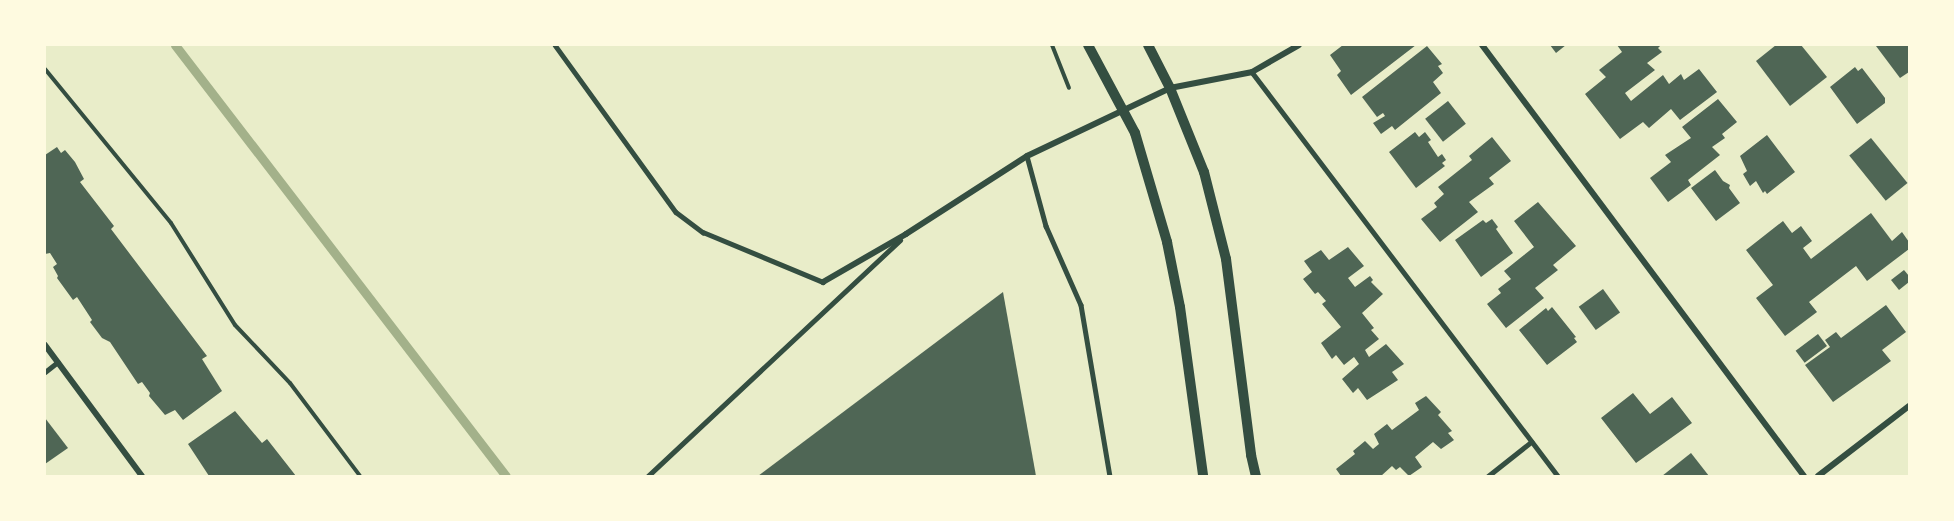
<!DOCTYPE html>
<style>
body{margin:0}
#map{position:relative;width:1954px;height:521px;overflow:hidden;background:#e9edc9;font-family:"Alegreya Sans",sans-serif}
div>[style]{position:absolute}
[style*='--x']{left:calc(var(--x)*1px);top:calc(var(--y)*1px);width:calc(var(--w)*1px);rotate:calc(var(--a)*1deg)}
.stream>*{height:9px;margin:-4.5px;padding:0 4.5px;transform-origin:4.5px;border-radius:4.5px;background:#a3b18a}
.building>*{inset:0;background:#4f6655;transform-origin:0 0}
.path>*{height:4px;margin:-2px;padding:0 2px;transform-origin:2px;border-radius:2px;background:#344e41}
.service>*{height:4.5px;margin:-2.25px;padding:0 2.25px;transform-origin:2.25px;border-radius:2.25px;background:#344e41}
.minor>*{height:6px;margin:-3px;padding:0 3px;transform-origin:3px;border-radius:3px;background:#344e41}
.tertiary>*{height:10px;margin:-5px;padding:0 5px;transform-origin:5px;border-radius:5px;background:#344e41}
span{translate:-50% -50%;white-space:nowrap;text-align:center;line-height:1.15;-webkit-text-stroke:4.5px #fefae0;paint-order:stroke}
.frame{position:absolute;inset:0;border:46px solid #fefae0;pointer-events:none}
</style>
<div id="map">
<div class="stream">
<div style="--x:175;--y:45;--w:543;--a:52.48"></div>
</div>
<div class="building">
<div style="clip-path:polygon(1343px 45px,1416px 45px,1351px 95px,1337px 75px,1341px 71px,1330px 55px)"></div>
<div style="clip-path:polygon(1550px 45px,1566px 45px,1556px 53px)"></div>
<div style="clip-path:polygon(1617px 45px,1661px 45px,1658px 48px,1662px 52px,1647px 63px,1655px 70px,1625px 93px,1631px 101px,1663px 75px,1669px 84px,1681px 74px,1684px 80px,1699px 69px,1717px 92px,1680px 120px,1671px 109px,1649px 128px,1643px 122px,1620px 139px,1585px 94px,1606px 77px,1599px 70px,1622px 52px)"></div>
<div style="clip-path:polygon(1776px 45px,1801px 45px,1827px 77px,1790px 106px,1756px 61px)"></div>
<div style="clip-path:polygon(1909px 45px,1909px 72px,1900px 78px,1876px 46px)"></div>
<div style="clip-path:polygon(1427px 46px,1442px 64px,1438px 66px,1443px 73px,1433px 82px,1441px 93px,1395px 130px,1392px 126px,1381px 134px,1373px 123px,1385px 116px,1383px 113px,1377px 117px,1362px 97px)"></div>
<div style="clip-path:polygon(1855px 67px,1858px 71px,1862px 68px,1885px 98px,1885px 103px,1857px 124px,1830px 87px)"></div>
<div style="clip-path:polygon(1718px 99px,1737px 122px,1722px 134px,1725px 138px,1712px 147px,1720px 155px,1688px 180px,1691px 185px,1668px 202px,1650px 178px,1671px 162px,1665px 155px,1691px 138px,1682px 127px)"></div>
<div style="left:1448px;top:101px;width:29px;height:29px;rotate:52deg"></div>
<div style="clip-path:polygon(1415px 132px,1419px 137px,1425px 132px,1431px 140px,1428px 142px,1438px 157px,1442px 154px,1446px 160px,1442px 163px,1445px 166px,1416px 188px,1389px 152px)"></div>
<div style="clip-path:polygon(1767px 135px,1795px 172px,1767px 194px,1765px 191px,1763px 193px,1756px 181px,1750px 186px,1743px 174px,1747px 171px,1740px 156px)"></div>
<div style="clip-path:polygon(1492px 137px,1511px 161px,1489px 178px,1494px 184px,1469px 202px,1478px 212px,1440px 242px,1421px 219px,1437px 207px,1434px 203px,1444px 194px,1438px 187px,1472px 160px,1469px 156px)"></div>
<div style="left:1871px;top:138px;width:58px;height:28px;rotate:51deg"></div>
<div style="clip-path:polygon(57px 147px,61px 153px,65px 150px,75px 162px,84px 179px,80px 182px,114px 226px,111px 229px,207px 356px,202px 359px,222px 391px,183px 420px,175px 410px,165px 415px,149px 396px,150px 393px,142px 382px,138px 384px,110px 342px,102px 338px,90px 322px,92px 320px,77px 297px,73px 300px,57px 278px,58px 276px,53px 267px,57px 264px,50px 253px,45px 254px,45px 155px)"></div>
<div style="clip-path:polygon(1715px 170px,1723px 181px,1730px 185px,1729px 188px,1740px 203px,1716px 221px,1691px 188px)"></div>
<div style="clip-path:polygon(1538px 202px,1576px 246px,1553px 265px,1558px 270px,1535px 288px,1544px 298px,1506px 328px,1487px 304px,1501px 293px,1498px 289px,1511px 279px,1504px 271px,1534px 247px,1514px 221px)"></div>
<div style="clip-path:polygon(1871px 213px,1892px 241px,1902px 232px,1909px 242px,1909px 249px,1867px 281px,1856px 266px,1809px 302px,1817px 312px,1785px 336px,1756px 298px,1773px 285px,1746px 250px,1783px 221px,1792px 233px,1801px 226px,1812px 241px,1803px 248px,1811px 259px)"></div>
<div style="clip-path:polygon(1492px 219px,1498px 227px,1496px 229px,1513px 253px,1481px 277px,1455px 240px,1483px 220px,1486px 223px)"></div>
<div style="clip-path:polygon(1348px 247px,1364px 266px,1348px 278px,1355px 287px,1370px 276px,1373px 280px,1371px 282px,1383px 294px,1362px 313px,1374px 328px,1371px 330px,1379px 339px,1365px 350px,1369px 357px,1386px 344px,1404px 364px,1392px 372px,1398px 380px,1367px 400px,1358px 388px,1353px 393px,1342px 379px,1359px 364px,1354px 357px,1344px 365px,1336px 355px,1332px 359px,1321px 343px,1341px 327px,1322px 304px,1326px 301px,1318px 292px,1315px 294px,1303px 279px,1312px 272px,1304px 261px,1321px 250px,1329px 260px)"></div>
<div style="clip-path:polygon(1904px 270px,1909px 276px,1909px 282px,1899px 290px,1891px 280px)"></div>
<div style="left:1603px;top:289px;width:29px;height:30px;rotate:54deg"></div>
<div style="clip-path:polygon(1003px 292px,1036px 476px,758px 476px)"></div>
<div style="clip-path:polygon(1886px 305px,1906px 332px,1882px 350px,1891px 361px,1833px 402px,1805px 365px,1830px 347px,1825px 340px,1836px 332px,1841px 338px)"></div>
<div style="clip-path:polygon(1552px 307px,1576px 337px,1574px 338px,1577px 342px,1547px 365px,1519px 330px,1546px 308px,1548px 311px)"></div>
<div style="left:1818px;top:334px;width:15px;height:28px;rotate:53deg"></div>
<div style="clip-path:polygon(1633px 393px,1650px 414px,1672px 397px,1692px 423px,1636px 463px,1601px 418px)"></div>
<div style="clip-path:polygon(1426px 396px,1441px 412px,1438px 415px,1452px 431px,1448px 433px,1454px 440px,1441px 449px,1433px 442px,1415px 457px,1422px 467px,1409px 476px,1400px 467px,1396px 470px,1392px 466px,1381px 476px,1341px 476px,1336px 469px,1355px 454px,1353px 451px,1365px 441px,1373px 449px,1379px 444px,1374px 434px,1387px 424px,1392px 430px,1419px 410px,1415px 403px)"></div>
<div style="clip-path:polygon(235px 411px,262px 443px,267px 439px,296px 476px,209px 476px,188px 444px)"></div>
<div style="clip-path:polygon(45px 418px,68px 448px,45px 464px)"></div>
<div style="clip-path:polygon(1691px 453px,1709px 476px,1662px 476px)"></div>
</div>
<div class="path">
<div style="--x:1052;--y:45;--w:46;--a:68.4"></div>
<div style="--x:45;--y:69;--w:199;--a:50.7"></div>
<div style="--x:171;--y:223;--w:120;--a:57.9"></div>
<div style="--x:235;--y:325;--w:80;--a:46.5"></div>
<div style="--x:290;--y:383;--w:116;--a:53"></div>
</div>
<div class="service">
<div style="--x:555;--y:45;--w:206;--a:54.1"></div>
<div style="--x:676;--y:212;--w:34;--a:37"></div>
<div style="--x:703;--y:232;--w:130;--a:22.6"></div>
<div style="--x:1252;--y:72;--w:507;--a:52.86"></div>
<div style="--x:1027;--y:156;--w:73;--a:74.8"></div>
<div style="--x:1046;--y:226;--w:86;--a:66.1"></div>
<div style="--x:1081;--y:305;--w:173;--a:80.4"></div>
<div style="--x:45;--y:372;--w:16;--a:-38"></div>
<div style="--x:648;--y:476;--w:345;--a:-43.1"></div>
<div style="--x:1488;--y:476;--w:55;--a:-38.3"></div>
</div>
<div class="minor">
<div style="--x:1482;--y:45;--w:538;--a:53.24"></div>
<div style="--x:823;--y:282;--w:96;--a:-30"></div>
<div style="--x:906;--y:234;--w:144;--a:-32.8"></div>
<div style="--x:1027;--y:156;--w:158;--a:-25.4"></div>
<div style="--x:1170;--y:88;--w:84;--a:-11"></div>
<div style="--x:1252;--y:72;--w:54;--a:-29.9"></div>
<div style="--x:45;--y:345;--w:163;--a:53.5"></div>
<div style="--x:1818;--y:476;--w:115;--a:-37.6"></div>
</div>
<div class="tertiary">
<div style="--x:1088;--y:45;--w:100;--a:61.9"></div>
<div style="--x:1135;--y:133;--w:114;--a:73.6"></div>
<div style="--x:1167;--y:242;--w:66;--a:78.7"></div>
<div style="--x:1180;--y:307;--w:171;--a:82.2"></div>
<div style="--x:1148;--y:45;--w:48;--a:62.9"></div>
<div style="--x:1170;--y:88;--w:91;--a:68"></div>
<div style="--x:1204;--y:172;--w:90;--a:75.8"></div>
<div style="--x:1226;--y:259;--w:198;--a:82.7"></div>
<div style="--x:1251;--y:455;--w:22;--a:77"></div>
</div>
<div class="frame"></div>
</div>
